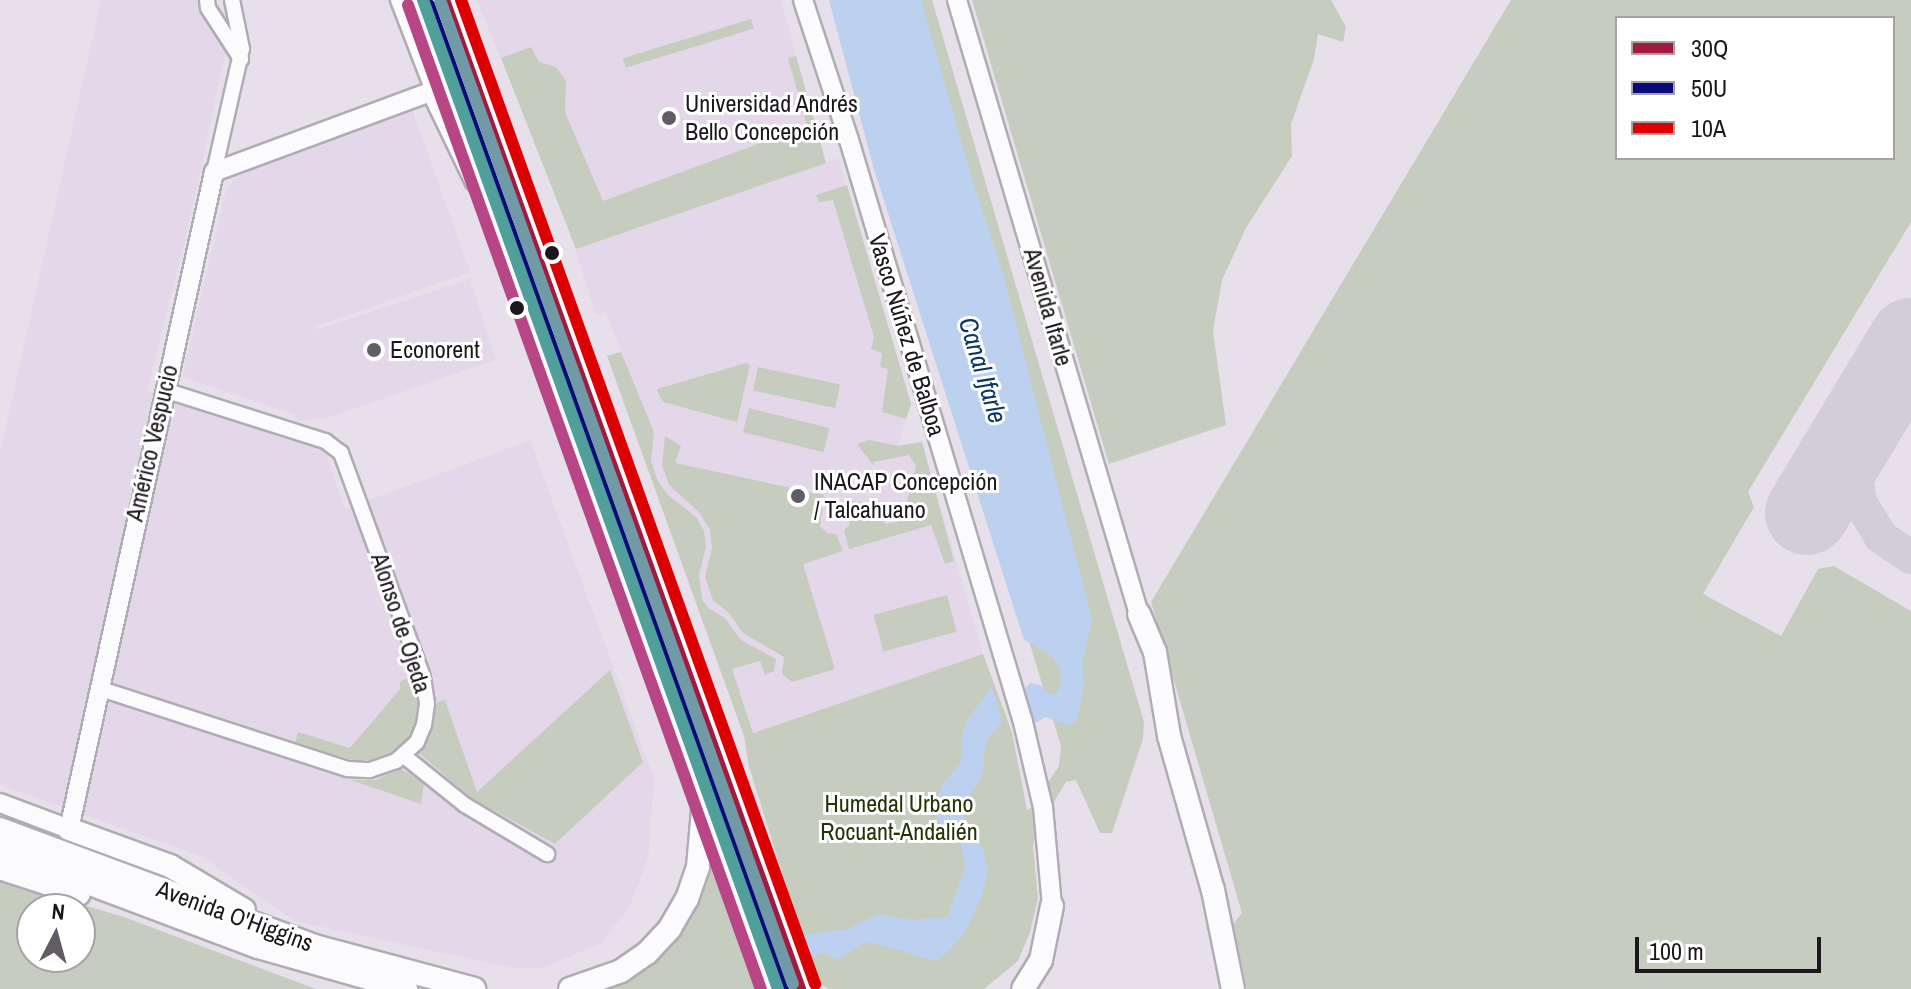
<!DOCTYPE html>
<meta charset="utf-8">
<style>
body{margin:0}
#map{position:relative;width:1911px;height:989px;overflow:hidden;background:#e7e0ea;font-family:"Archivo Narrow",sans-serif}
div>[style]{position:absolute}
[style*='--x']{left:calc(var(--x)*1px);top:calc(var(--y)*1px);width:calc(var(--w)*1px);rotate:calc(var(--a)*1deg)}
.built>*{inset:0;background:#e3d7e9}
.green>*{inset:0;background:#c6cdbf;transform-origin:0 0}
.water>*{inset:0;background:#bcd1ef}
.taxiway>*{height:34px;margin:-17px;padding:0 17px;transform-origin:17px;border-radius:17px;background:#d2ced5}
.runway>*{height:84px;margin:-42px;padding:0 42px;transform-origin:42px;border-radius:42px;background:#d2ced5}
.roads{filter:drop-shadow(2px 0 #b1acb4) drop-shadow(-2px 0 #b1acb4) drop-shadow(0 2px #b1acb4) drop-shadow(0 -2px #b1acb4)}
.minor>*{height:14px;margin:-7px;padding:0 7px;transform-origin:7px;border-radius:7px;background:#fbfafc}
.tertiary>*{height:18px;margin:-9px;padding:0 9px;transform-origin:9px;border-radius:9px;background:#fbfafc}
.primary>*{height:22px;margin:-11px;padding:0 11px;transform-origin:11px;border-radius:11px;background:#fbfafc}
.bus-1>*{height:12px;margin:-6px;padding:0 6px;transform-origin:6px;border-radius:6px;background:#a31a3f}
.bus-2>*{height:12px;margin:-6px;padding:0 6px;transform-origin:6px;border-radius:6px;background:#0a0a7a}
.bus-3>*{height:12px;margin:-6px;padding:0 6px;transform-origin:6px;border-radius:6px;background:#d00}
.bus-4>*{height:12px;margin:-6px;padding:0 6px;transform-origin:6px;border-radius:6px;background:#509f9a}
.bus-5>*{height:12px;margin:-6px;padding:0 6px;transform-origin:6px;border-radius:6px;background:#b84686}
.bus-6>*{height:12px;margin:-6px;padding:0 6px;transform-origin:6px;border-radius:6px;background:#709aa6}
.dots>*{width:22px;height:22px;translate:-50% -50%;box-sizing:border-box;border:4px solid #fff;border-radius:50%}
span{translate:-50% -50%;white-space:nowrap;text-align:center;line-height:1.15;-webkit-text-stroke:6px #fff;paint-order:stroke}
.poi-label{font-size:24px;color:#1b171d}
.left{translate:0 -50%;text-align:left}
.street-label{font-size:24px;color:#1b171d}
.park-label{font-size:24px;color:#223505}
.water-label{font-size:26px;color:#083765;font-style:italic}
.legend{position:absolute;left:1615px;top:16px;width:280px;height:144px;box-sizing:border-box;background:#fff;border:2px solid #a4a2a5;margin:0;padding:10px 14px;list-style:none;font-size:24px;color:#1b171d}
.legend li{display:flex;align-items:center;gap:16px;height:40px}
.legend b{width:40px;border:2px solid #a4a2a5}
.north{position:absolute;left:16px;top:893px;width:80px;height:80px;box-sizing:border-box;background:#fff;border:2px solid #a4a2a5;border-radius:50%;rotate:6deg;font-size:22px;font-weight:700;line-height:32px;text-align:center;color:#1b171d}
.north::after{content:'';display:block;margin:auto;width:28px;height:36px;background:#625d65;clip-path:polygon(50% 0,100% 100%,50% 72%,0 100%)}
.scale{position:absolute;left:1635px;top:937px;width:186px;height:36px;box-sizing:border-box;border:4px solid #1b171d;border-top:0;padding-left:10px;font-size:24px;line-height:28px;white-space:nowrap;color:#1b171d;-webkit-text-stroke:6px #fff;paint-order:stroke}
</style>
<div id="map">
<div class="built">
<div style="clip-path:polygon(101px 0,203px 0,228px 40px,190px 219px,147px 390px,311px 438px,326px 455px,345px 509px,530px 440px,654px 778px,648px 859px,629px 908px,600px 944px,542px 968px,514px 968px,294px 921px,201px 856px,0 785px,0 453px)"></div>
<div style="clip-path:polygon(477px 0,781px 0,826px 162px,838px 158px,911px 404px,898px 445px,922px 442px,983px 654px,744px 736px,607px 356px,621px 352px,606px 312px,596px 315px,564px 215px)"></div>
<div style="clip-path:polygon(411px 106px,470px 272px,317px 326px,316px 330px,470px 279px,496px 360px,326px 418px,295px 421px,296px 415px,182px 377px,226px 190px,237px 176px)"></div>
</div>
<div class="green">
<div style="clip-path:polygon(833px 0,932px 0,1144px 722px,1143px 739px,1112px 833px,1100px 833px,1076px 780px,1066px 782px,1037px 830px,1033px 846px,1038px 898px,1030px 932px,1018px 961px,984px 989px,829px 989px,822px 985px,813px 971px,749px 767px,744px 736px,607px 356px,621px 352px,654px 432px,651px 461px,657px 479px,667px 494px,697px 518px,704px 531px,706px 547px,699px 575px,702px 599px,708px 608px,725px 618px,741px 640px,776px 659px,774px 671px,765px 675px,760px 661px,732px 669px,753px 733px,983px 654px,1012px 732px,1027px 810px,1031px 808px,1059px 766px,1061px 746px)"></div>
<div style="clip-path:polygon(972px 0,1331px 0,1346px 27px,1343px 42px,1318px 34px,1314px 59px,1291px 124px,1292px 156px,1246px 228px,1222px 280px,1213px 331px,1226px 425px,1109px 464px)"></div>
<div style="clip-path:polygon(evenodd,1511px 0,1911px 0,1911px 222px,1748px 492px,1754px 507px,1703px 594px,1781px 636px,1818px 569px,1834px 566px,1911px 611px,1911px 989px,1247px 989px,1233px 924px,1242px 913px,1151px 602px,1511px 0,1617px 18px,1893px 18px,1893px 158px,1617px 158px,1617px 18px)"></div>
<div style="left:751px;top:19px;width:10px;height:134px;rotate:73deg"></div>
<div style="clip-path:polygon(531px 47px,539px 62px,556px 67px,566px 81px,565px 112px,603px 201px,807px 126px,788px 58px,796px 56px,826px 163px,576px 249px,501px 58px)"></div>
<div style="clip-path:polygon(847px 185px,911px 404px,906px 419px,882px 412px,888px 369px,880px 367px,882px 353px,871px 349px,874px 337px,833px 200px,819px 202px,816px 195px)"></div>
<div style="clip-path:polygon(746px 363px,750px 365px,737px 422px,663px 402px,659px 395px,657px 389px)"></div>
<div style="left:758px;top:367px;width:84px;height:24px;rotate:12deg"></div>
<div style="left:749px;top:408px;width:83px;height:25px;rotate:14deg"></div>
<div style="clip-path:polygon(665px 436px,681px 446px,675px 463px,824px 495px,820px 526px,827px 533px,836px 534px,843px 551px,803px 564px,835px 669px,792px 682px,782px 674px,784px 657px,743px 633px,729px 613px,713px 600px,705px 577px,712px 547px,710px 530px,699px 512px,669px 485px,662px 465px)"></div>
<div style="clip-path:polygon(869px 440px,898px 446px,922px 442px,954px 561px,945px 564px,931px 525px,849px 549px,844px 530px,849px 525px,852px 501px,863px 502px,863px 508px,867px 505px,886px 524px,902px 521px,916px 466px,909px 455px,874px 462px,873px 465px,857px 444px)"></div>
<div style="left:947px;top:595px;width:38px;height:76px;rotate:75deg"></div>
<div style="clip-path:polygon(610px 670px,643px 762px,555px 844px,471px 798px,418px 752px,431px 732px,437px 702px,445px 700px,477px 792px)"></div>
<div style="clip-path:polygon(413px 675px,420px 690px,419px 717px,411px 736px,397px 750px,378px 760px,357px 761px,295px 743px,298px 732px,350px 748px,400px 689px,400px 682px)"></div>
<div style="clip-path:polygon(401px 769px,424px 783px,421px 804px,351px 780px,375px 780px)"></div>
<div style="clip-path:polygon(711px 833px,763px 989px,605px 989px,650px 959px)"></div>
<div style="clip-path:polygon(evenodd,0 880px,124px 917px,316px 989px,0 989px,0 880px,32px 909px,80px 909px,80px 957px,32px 957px,32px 909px)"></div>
</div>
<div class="water">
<div style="clip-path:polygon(829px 0,921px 0,968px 166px,1002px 270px,1092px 620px,1082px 664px,1084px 689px,1077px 719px,1070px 726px,1046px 717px,1035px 723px,1025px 688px,1031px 683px,1042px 686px,1049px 694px,1057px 693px,1061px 682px,1060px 669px,1051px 655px,1024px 640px,873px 166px)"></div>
<div style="clip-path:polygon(992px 686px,1002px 722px,986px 741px,982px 777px,967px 798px,964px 821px,982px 846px,988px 870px,982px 896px,966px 930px,948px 952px,935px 961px,874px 943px,864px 943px,836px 960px,825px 953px,809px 956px,803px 935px,847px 929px,879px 914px,912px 920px,947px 917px,965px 866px,961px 842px,946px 834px,934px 813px,941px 787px,962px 760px,962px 735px,968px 719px)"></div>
</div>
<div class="taxiway">
<div style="--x:1864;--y:418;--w:47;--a:102.3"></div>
<div style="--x:1854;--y:464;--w:38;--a:81"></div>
<div style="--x:1860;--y:502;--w:41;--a:59"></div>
<div style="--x:1881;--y:537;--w:36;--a:34"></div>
</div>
<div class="runway">
<div style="--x:1807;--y:513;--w:202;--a:-59"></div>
</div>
<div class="roads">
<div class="minor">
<div style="--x:207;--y:0;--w:8;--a:83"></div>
<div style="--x:208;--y:8;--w:61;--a:57.1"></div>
<div style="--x:398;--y:0;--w:97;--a:69"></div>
<div style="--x:214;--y:172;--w:126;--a:-77.2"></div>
<div style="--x:242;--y:49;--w:50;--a:-101.5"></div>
<div style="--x:98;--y:688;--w:263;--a:18"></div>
<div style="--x:348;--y:769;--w:22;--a:3"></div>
<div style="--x:370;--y:770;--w:28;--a:-19"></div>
<div style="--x:396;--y:761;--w:28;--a:-42"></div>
<div style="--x:417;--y:742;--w:18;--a:-68"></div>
<div style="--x:424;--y:725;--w:22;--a:-82"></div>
<div style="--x:427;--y:703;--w:26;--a:-99"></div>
<div style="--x:423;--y:677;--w:239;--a:-110.1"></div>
<div style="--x:341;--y:453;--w:20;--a:-143"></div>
<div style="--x:325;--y:441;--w:169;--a:-162.4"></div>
<div style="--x:404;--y:756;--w:78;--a:38.8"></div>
<div style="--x:465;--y:805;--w:96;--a:30.9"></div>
</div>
<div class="tertiary">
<div style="--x:803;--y:0;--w:147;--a:71.8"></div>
<div style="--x:849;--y:140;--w:607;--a:73.35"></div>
<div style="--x:1023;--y:722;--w:87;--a:76.8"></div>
<div style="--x:1043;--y:807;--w:99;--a:84.8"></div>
<div style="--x:957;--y:0;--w:640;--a:73.49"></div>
<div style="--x:0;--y:803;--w:74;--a:20.6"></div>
<div style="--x:69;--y:829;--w:673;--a:-77.55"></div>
<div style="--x:214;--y:172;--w:233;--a:-20.3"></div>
</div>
<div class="primary">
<div style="--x:423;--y:0;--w:1051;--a:70.25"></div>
<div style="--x:444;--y:0;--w:1051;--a:70.2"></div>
<div style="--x:433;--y:91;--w:99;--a:64.2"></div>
<div style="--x:1139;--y:614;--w:41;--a:67.2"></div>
<div style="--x:1155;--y:652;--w:85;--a:80.5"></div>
<div style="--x:1169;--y:736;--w:160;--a:74.1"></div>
<div style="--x:1213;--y:890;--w:101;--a:78.6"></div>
<div style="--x:0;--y:829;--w:336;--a:20.4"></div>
<div style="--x:315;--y:946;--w:165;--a:15.1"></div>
<div style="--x:69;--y:829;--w:108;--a:20.1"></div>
<div style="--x:170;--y:866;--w:86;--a:30.7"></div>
<div style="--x:0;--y:850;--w:276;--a:20.6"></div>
<div style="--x:258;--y:947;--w:154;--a:15.8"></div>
<div style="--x:0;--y:868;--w:83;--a:18.2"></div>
<div style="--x:570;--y:989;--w:54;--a:-19.4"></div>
<div style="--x:621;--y:971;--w:32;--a:-35"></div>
<div style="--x:647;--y:953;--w:34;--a:-47"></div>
<div style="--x:670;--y:928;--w:34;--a:-60"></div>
<div style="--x:687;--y:899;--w:34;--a:-71"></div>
<div style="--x:698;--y:867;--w:68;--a:-85"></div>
<div style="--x:1023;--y:989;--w:34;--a:-58"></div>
<div style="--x:1041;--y:960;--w:55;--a:-78.5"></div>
</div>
</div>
<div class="bus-1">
<div style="--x:444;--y:0;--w:1051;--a:70.2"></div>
</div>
<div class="bus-2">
<div style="--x:429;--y:5;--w:1046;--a:70.21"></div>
</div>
<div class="bus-3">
<div style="--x:461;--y:0;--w:1046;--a:70.21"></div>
</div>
<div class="bus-4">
<div style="--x:423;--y:0;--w:1051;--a:70.25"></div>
</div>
<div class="bus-5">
<div style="--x:408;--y:5;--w:1045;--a:70.27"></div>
</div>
<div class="bus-6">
<div style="--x:440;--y:0;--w:1045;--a:70.27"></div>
</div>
<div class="dots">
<div style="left:669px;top:118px;background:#625d65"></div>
<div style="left:552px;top:253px;background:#1b171d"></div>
<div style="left:517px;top:308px;background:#1b171d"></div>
<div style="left:374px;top:350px;background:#625d65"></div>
<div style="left:798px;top:496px;background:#625d65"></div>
</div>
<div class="poi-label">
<span class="left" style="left:685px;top:118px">Universidad Andrés<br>Bello Concepción</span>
<span class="left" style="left:390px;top:350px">Econorent</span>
<span class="left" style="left:814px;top:496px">INACAP Concepción<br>/ Talcahuano</span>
</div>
<div class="street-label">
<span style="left:1048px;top:307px;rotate:74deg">Avenida Ifarle</span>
<span style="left:907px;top:335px;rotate:73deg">Vasco Núñez de Balboa</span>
<span style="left:152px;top:443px;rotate:-77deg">Américo Vespucio</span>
<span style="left:401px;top:623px;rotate:72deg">Alonso de Ojeda</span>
<span style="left:235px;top:916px;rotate:20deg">Avenida O'Higgins</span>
</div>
<div class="park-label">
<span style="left:899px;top:818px">Humedal Urbano<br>Rocuant-Andalién</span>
</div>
<div class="water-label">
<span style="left:983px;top:370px;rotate:73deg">Canal Ifarle</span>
</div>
<ul class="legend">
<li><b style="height:10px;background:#a31a3f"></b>30Q</li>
<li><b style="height:10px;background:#0a0a7a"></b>50U</li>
<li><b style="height:10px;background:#d00"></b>10A</li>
</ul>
<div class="north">N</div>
<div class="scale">100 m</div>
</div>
